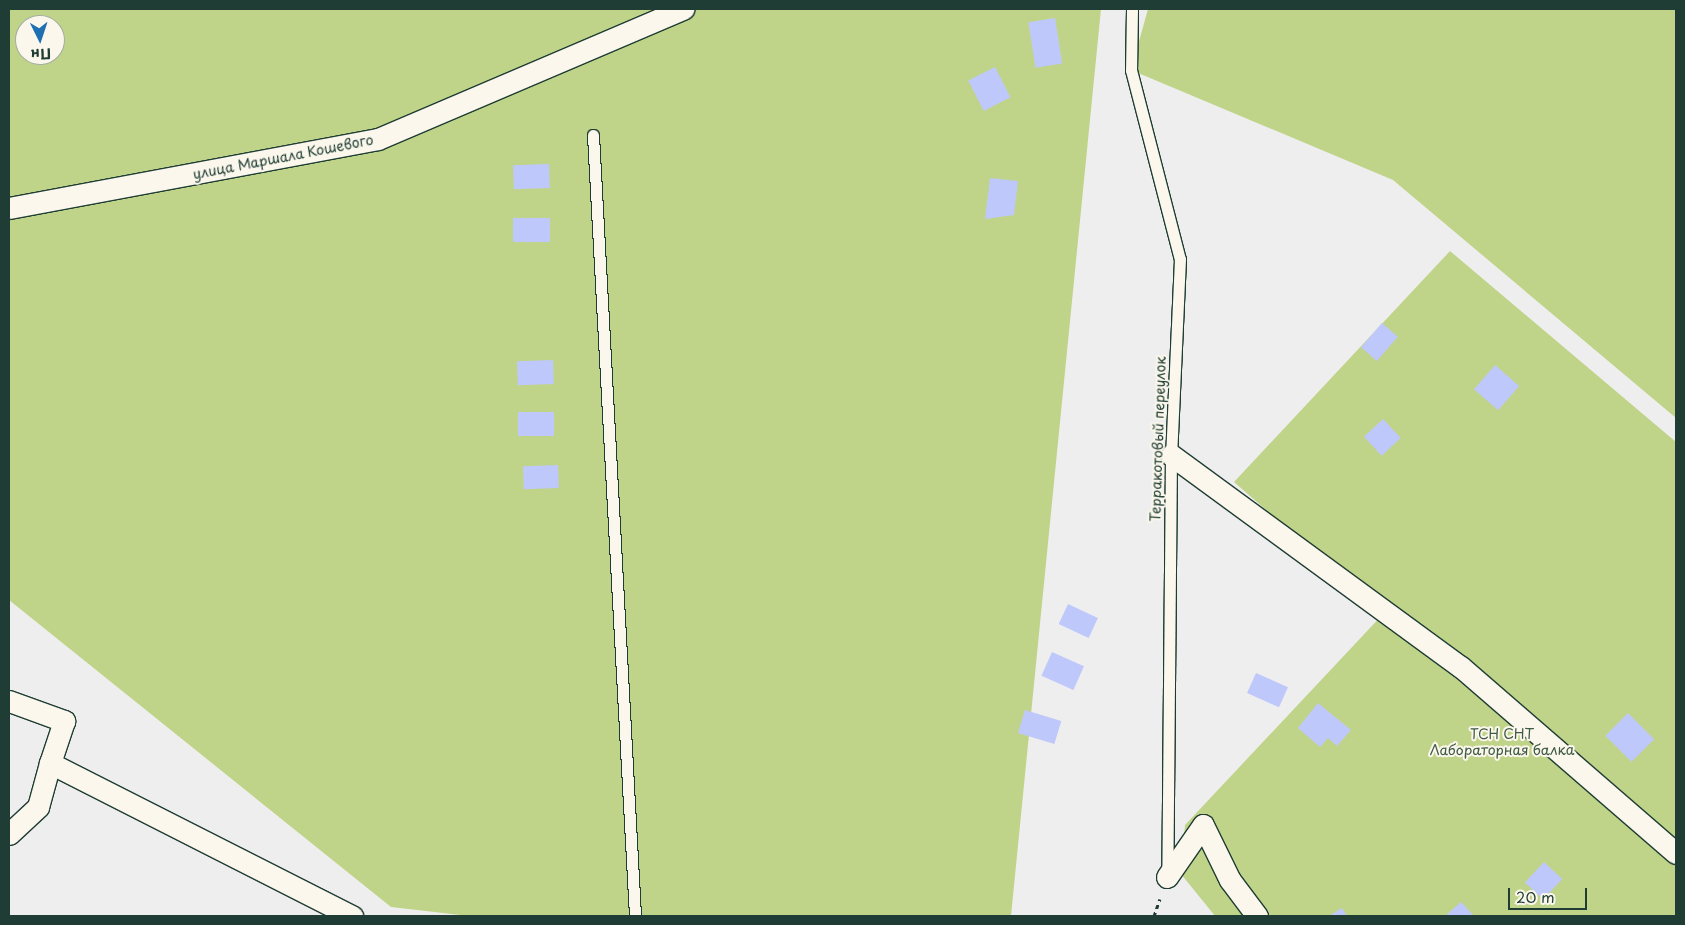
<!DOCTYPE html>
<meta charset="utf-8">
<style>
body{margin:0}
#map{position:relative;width:1685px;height:925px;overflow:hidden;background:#efeeef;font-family:"Playpen Sans",sans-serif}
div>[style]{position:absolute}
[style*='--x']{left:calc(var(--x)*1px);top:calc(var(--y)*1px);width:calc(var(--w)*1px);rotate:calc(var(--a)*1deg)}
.green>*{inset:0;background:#c0d489}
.building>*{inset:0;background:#bec8fa;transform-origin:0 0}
.path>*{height:3px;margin-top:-1.5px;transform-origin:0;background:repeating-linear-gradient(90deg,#1f3d34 0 4px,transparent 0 8px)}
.roads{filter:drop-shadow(1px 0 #1f3d34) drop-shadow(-1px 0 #1f3d34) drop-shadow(0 1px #1f3d34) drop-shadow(0 -1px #1f3d34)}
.service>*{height:11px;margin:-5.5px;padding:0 5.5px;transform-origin:5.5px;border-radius:5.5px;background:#fbf7ec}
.minor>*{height:21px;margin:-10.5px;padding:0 10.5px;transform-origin:10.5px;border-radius:10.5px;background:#fbf7ec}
span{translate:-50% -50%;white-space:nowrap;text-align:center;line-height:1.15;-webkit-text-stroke:4px #fbf7ec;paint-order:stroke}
.street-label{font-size:14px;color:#1f3d34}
.park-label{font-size:14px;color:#3f5b45}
.frame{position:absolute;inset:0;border:10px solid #1f3d34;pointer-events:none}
.north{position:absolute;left:15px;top:15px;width:50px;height:50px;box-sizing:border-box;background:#fbf7ec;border:1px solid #a3ada2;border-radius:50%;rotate:176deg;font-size:14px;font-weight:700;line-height:20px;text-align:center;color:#1f3d34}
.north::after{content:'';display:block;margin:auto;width:18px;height:22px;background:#1f6fb2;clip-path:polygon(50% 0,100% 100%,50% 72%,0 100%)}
.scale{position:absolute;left:1508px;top:888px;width:79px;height:22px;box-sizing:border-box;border:2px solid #1f3d34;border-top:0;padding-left:6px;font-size:15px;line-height:18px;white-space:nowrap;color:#1f3d34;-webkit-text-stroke:4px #fbf7ec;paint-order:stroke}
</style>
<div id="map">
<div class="green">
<div style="clip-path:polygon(evenodd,9px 9px,1101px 9px,1011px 916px,469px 916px,391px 907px,9px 600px,9px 9px,25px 25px,55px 25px,55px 55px,25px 55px,25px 25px)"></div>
<div style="clip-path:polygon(1148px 9px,1676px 9px,1676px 418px,1393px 180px,1131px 70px)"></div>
<div style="clip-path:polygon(1450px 251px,1676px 442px,1676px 916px,1215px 916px,1181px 874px,1185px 825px,1384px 613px,1234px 482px)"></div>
</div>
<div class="building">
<div style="left:1055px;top:18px;width:46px;height:27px;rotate:81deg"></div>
<div style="left:995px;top:67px;width:34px;height:30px;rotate:63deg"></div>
<div style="left:549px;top:164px;width:24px;height:36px;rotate:88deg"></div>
<div style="clip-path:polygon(990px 178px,1018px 181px,1014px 215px,985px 219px)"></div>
<div style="left:550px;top:218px;width:24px;height:37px;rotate:90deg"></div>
<div style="left:1382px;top:323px;width:21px;height:32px;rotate:41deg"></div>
<div style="left:553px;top:360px;width:24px;height:36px;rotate:88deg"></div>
<div style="left:1495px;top:365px;width:32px;height:32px;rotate:41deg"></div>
<div style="left:554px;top:412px;width:24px;height:36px;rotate:90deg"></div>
<div style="left:1383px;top:419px;width:26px;height:26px;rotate:47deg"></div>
<div style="left:558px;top:465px;width:23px;height:35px;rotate:88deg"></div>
<div style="left:1068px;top:604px;width:33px;height:22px;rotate:25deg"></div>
<div style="left:1052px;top:652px;width:35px;height:26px;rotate:24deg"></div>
<div style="left:1256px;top:673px;width:35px;height:22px;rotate:24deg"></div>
<div style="clip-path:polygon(1318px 703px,1351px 730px,1337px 746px,1328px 738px,1320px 747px,1298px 728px)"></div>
<div style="left:1025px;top:710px;width:38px;height:24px;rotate:17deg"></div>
<div style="left:1628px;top:713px;width:37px;height:32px;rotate:45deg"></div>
<div style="left:1544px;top:862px;width:25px;height:28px;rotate:43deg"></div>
<div style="clip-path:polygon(1461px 902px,1474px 916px,1445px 916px)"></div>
<div style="clip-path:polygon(1342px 908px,1347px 916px,1329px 916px)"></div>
</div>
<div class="path">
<div style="--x:1154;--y:916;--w:18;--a:-71"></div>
</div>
<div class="roads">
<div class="service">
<div style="--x:1132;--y:9;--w:61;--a:90.9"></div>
<div style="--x:1131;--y:70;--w:195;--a:75.5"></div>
<div style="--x:1180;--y:259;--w:196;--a:92.6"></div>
<div style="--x:1171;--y:455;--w:417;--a:90.5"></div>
<div style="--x:593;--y:135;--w:782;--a:86.92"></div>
</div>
<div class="minor">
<div style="--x:9;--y:208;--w:375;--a:-10.6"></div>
<div style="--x:378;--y:139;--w:332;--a:-23.1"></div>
<div style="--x:1171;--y:455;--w:359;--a:36.2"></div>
<div style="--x:1461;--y:667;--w:284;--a:40.9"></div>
<div style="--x:9;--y:701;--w:59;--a:20"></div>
<div style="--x:64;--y:721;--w:44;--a:108.4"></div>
<div style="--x:9;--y:834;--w:40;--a:-43"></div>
<div style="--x:38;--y:807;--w:46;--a:-74.7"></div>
<div style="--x:50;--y:763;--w:339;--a:26.9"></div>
<div style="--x:1167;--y:877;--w:63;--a:-55.3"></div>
<div style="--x:1203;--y:825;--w:61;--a:63.9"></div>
<div style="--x:1230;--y:880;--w:45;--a:53.1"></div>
</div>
</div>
<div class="street-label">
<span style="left:283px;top:157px;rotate:-11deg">улица Маршала Кошевого</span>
<span style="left:1158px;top:439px;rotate:-88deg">Терракотовый переулок</span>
</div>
<div class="park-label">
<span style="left:1502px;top:742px">ТСН СНТ<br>Лабораторная балка</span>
</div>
<div class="frame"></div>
<div class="north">Пн</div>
<div class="scale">20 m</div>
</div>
